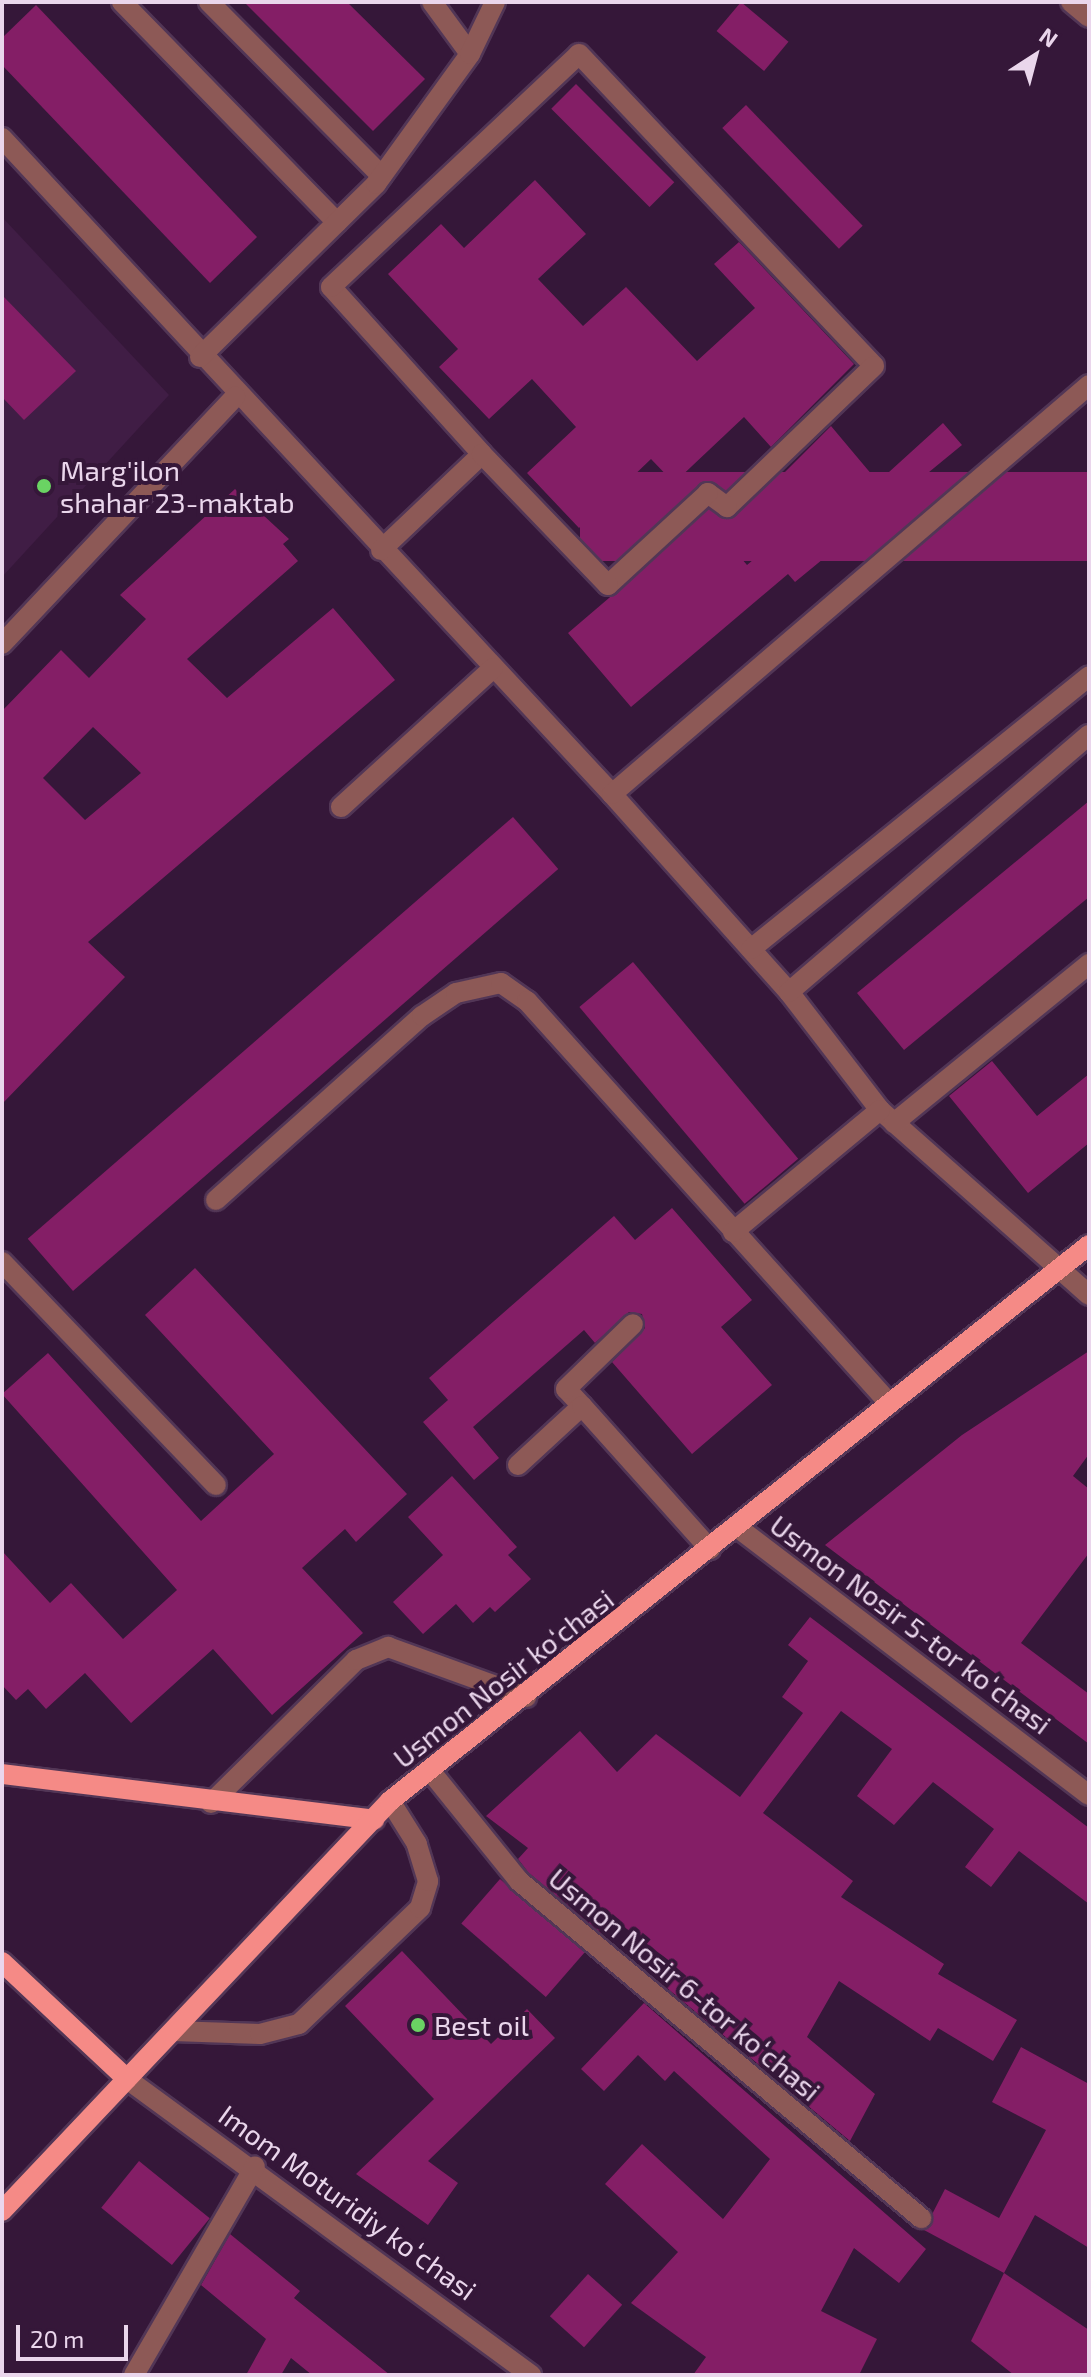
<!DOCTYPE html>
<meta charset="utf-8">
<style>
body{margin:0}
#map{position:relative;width:1091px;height:2377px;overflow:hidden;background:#351739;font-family:"Exo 2",sans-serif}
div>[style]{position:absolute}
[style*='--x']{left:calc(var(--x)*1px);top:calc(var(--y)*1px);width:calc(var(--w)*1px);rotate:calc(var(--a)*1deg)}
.built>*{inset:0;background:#401d45}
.building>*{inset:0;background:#841e66;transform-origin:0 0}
.roads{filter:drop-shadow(2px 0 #523656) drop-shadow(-2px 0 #523656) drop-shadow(0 2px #523656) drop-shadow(0 -2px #523656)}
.minor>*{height:20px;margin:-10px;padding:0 10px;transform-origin:10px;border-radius:10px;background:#8d5956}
.major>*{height:20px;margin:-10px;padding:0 10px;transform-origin:10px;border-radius:10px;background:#f58a86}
.dots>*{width:22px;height:22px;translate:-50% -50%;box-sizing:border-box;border:4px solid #351739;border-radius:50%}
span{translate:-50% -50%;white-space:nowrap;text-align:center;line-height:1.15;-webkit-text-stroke:8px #351739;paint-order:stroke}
.poi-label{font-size:28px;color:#ead6ec}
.left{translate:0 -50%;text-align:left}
.street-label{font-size:28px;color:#ead6ec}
.frame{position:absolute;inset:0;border:4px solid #ead6ec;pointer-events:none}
.north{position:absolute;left:995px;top:16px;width:80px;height:80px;-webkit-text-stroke:6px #351739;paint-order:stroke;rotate:36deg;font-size:22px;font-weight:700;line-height:32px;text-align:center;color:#ead6ec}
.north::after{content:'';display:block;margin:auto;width:28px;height:36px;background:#ead6ec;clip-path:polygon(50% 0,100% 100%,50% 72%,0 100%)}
.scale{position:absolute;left:16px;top:2325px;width:112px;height:36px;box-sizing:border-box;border:4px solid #ead6ec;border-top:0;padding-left:10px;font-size:24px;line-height:28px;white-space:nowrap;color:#ead6ec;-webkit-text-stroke:6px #351739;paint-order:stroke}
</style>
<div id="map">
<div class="built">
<div style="clip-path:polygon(2px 217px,169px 395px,2px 577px)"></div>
</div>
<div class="building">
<div style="clip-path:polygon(244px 2px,347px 2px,425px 79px,373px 131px)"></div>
<div style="left:741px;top:2px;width:62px;height:38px;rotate:40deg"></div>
<div style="clip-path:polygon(36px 5px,257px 237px,210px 283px,2px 65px,2px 38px)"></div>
<div style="left:576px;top:84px;width:139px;height:35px;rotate:45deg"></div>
<div style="left:746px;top:105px;width:168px;height:33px;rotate:46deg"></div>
<div style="clip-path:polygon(535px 180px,586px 234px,538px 279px,583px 326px,626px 287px,697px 361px,755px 308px,714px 264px,739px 242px,854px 364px,771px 447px,744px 417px,674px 483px,651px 459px,579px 528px,527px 473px,576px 427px,532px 379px,489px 419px,439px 367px,458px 349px,388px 274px,441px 224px,464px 248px)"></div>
<div style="clip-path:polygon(2px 295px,76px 371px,24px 420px,2px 397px)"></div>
<div style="clip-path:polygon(943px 423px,962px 445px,795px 582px,788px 574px,631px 707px,568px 633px,705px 516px,747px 565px,813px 510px,783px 474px,831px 426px,878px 482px)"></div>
<div style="left:1089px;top:472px;width:89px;height:509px;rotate:90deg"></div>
<div style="clip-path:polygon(evenodd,235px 489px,289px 539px,283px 544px,298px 561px,187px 659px,227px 698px,333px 608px,395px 680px,88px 942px,125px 977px,2px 1104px,2px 711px,61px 650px,89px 678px,146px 619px,120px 595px,235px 489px,93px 727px,141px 773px,85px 820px,43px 778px,93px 727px)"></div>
<div style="clip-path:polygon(1089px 801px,1089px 897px,904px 1050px,857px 993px)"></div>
<div style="left:513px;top:817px;width:69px;height:643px;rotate:49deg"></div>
<div style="left:633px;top:962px;width:257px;height:70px;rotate:50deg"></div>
<div style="clip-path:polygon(992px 1061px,1037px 1116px,1089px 1074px,1089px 1143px,1028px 1193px,949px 1096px)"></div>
<div style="clip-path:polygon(672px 1208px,752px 1300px,721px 1327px,772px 1385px,692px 1454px,612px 1362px,645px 1328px,642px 1314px,629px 1312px,595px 1343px,584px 1330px,473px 1427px,499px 1458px,474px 1480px,423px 1422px,448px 1400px,429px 1378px,614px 1216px,635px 1240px)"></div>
<div style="clip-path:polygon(195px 1268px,407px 1494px,356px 1542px,345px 1529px,302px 1568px,363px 1633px,272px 1715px,213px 1649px,131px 1723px,85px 1673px,46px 1709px,28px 1689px,16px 1700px,2px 1685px,2px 1551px,50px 1603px,71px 1583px,123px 1639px,177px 1590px,2px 1394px,48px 1353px,201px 1521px,274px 1454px,145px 1315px)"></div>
<div style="clip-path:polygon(1089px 1351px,1089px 1454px,1073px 1476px,1089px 1489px,1089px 1553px,1021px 1643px,1089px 1694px,1089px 1744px,825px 1545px,962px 1435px)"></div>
<div style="clip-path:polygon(452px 1476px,517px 1547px,508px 1555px,531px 1579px,495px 1612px,490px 1607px,473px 1623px,456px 1604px,423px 1634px,393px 1602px,443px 1555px,408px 1517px)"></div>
<div style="clip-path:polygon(810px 1617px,1089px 1828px,1089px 1904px,1019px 1851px,991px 1887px,965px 1867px,994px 1829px,933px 1782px,894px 1825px,857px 1796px,892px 1749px,841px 1711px,763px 1813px,853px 1881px,841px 1897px,944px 1964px,938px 1974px,1017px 2020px,993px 2061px,938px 2028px,930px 2041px,839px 1981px,807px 2037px,875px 2094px,850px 2141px,661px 1983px,675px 1965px,615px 1920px,602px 1934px,528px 1872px,518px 1859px,528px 1848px,486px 1816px,580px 1731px,617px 1772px,656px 1734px,740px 1797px,803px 1713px,782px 1697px,808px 1661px,788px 1645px)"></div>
<div style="left:500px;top:1879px;width:112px;height:59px;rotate:41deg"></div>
<div style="clip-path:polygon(402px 1951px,491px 2044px,527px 2009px,555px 2038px,428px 2161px,458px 2183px,428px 2225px,356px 2174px,434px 2099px,345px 2006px)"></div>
<div style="clip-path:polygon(644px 2003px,926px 2249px,899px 2283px,854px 2248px,821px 2311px,877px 2339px,859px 2375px,693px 2375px,706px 2357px,631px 2303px,678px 2252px,605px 2184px,642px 2144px,723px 2219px,770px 2159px,674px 2071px,665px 2081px,638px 2055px,604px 2091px,581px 2069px)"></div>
<div style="clip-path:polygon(1021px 2047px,1089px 2084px,1089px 2248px,1035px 2215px,1004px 2273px,924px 2230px,945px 2189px,999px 2218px,1046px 2130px,992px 2102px)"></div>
<div style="left:139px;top:2161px;width:91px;height:60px;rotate:39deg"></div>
<div style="clip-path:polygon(230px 2234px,300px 2291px,294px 2298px,390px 2375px,312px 2375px,291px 2358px,281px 2375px,246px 2375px,266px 2339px,201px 2285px)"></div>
<div style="clip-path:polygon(1004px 2273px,1089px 2330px,1089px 2375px,1014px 2375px,971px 2341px)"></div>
<div style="left:588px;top:2274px;width:46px;height:57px;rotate:42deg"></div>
</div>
<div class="roads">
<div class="minor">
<div style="--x:122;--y:2;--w:308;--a:45.7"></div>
<div style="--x:209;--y:2;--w:245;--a:45.2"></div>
<div style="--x:432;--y:2;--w:64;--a:53.8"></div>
<div style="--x:1071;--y:2;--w:23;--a:40"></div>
<div style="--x:2;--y:138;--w:896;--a:47.08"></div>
<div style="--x:612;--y:794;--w:266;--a:48.2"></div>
<div style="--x:789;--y:992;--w:149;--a:52.4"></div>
<div style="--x:880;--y:1110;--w:279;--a:41.5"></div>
<div style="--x:200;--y:357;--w:247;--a:-44.5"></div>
<div style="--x:376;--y:184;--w:160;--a:-54.1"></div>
<div style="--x:470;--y:54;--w:58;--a:-64.3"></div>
<div style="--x:381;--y:550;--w:139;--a:-43.5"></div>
<div style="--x:482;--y:454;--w:225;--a:-132.1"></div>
<div style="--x:331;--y:287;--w:340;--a:-43.2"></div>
<div style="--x:579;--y:54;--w:429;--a:46.6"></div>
<div style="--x:874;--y:366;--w:204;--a:136.2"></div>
<div style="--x:727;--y:507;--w:24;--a:-144"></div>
<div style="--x:708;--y:493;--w:136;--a:137.4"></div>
<div style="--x:608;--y:585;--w:182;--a:-133.9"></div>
<div style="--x:2;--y:644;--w:340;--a:-46.7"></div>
<div style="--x:612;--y:794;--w:628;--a:-40.61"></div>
<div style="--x:341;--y:807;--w:206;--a:-42.4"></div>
<div style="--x:751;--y:949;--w:434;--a:-38.9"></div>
<div style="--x:789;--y:992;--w:395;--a:-40.6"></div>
<div style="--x:894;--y:1123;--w:252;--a:-39.2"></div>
<div style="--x:216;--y:1200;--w:276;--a:-41.8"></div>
<div style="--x:422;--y:1016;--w:41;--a:-34.1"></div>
<div style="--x:456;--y:993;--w:46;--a:-12.5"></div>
<div style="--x:501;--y:983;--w:32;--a:35"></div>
<div style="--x:527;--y:1001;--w:542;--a:47.99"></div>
<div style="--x:733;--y:1232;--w:191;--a:-39.7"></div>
<div style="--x:2;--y:1262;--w:309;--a:46.2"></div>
<div style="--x:582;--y:1406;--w:23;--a:-133"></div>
<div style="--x:566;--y:1389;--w:93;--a:-44.1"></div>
<div style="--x:518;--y:1465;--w:87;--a:-42.7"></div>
<div style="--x:582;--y:1406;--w:192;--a:48.2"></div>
<div style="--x:737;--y:1527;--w:442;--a:37.3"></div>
<div style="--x:432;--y:1773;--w:139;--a:51.1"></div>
<div style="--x:519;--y:1881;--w:525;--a:39.97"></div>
<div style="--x:211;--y:1803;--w:204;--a:-44.6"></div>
<div style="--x:356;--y:1660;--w:35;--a:-22"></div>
<div style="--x:388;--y:1647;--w:147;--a:19.9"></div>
<div style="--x:173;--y:2031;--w:87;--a:2"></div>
<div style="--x:260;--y:2034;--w:40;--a:-14.4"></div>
<div style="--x:299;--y:2024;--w:168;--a:-43.8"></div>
<div style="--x:420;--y:1908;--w:28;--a:-73"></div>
<div style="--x:428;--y:1881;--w:39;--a:-107"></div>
<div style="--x:417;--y:1844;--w:51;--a:-122.1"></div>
<div style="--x:127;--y:2079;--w:501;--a:36.23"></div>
<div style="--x:134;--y:2375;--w:241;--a:-59.9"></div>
</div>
<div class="major">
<div style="--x:2;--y:1774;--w:375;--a:7"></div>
<div style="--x:2;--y:1962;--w:171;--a:43.1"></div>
<div style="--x:2;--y:2211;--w:564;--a:-46.58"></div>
<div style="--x:390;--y:1801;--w:893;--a:-38.5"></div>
</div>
</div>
<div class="dots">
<div style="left:44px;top:486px;background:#6ad363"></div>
<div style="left:418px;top:2025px;background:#6ad363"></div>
</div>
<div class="poi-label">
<span class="left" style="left:60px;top:486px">Marg'ilon<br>shahar 23-maktab</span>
<span class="left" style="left:434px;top:2025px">Best oil</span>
</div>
<div class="street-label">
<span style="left:911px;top:1624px;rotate:37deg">Usmon Nosir 5-tor koʻchasi</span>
<span style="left:503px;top:1678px;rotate:-38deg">Usmon Nosir ko‘chasi</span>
<span style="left:685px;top:1984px;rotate:40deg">Usmon Nosir 6-tor koʻchasi</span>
<span style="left:348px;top:2202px;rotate:36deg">Imom Moturidiy koʻchasi</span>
</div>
<div class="frame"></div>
<div class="north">N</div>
<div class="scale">20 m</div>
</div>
